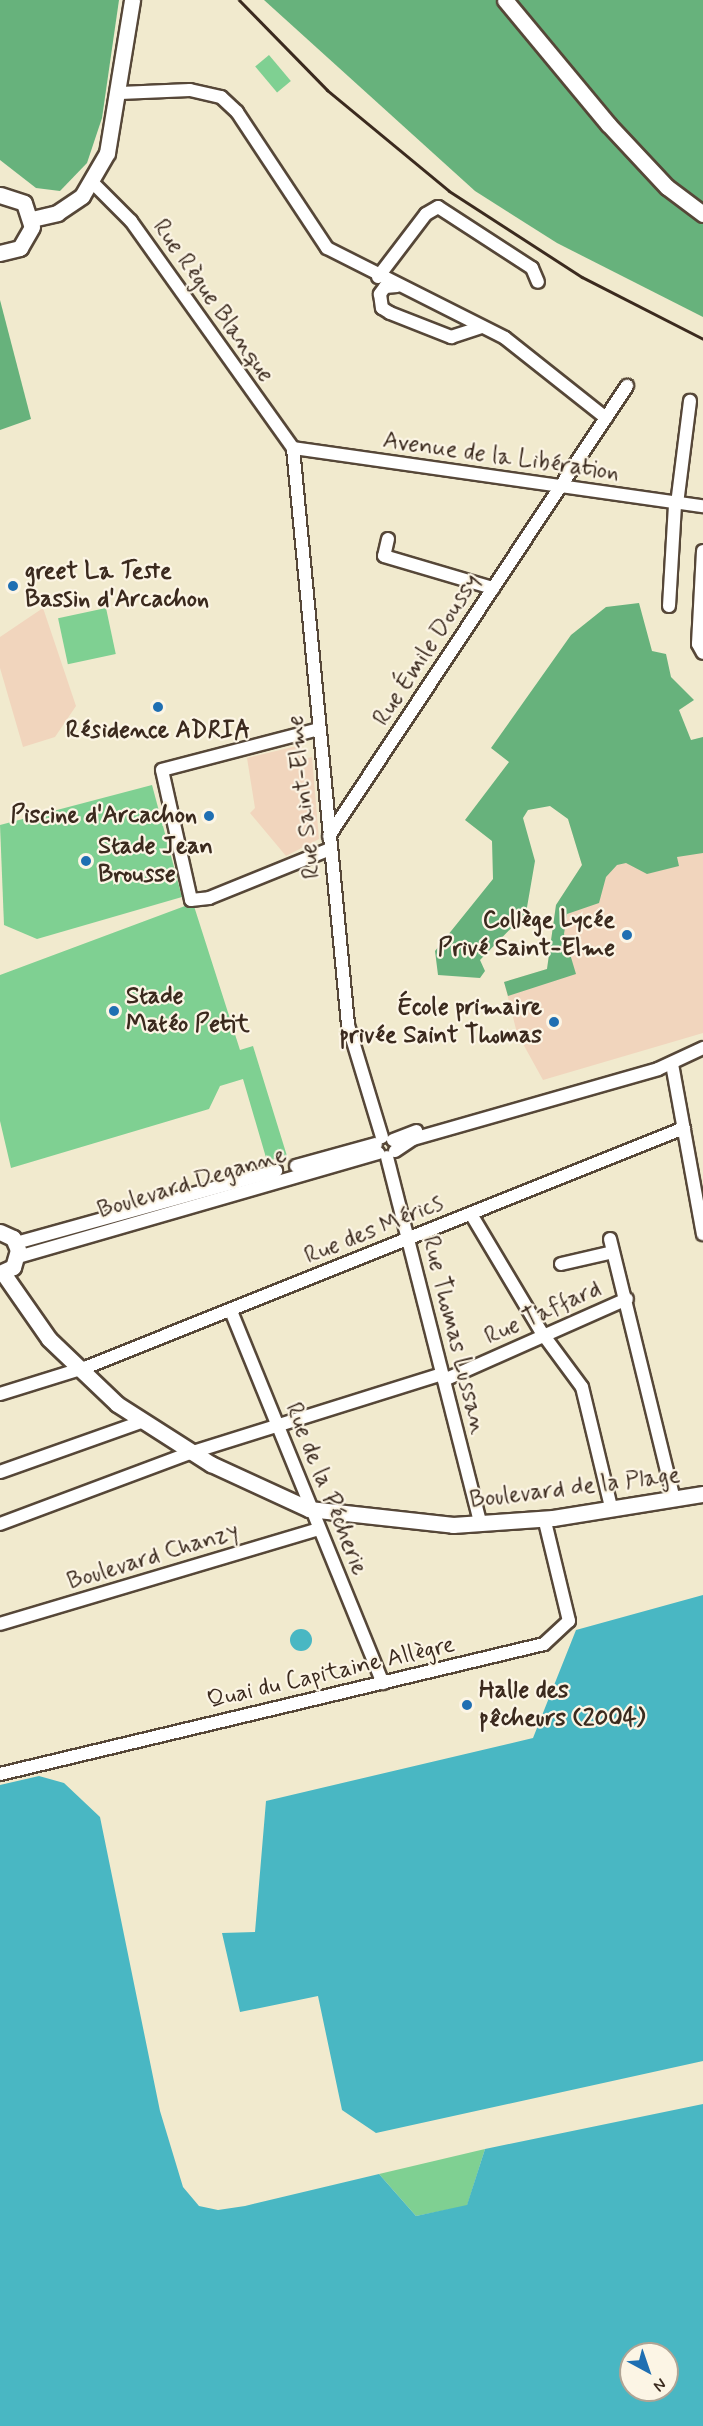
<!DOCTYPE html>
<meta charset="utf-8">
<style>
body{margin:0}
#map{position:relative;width:703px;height:2426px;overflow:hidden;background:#f1eace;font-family:Mynerve,sans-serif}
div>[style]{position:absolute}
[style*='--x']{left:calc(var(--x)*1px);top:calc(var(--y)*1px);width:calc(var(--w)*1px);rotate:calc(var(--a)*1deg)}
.built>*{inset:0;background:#f1d5bd}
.green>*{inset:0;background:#7fd092;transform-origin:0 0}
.forest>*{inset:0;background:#67b27c}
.water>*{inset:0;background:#49b7c3}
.round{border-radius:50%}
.roads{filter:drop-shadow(2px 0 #564738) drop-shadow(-2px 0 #564738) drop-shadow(0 2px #564738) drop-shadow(0 -2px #564738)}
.minor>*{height:12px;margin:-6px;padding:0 6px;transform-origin:6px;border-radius:6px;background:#fff}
.major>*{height:15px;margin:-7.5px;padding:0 7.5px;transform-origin:7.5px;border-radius:7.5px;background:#fff}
.rail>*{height:3px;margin:-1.5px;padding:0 1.5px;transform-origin:1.5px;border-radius:1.5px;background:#3b2a1e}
.dots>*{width:16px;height:16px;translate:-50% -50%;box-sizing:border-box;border:3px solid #fcf5e5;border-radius:50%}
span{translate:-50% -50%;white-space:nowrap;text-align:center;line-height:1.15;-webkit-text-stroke:4.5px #fcf5e5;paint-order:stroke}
.street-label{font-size:24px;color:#3b2a1e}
.poi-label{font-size:24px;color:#3b2a1e;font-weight:700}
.left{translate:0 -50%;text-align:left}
.right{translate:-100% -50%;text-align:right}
.north{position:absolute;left:619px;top:2342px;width:60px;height:60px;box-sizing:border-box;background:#fcf5e5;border:2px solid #afa495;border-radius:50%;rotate:140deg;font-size:16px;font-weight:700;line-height:24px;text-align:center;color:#3b2a1e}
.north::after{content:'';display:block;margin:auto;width:21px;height:27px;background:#1f6fb2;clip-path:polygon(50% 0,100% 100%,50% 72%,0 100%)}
</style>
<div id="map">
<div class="built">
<div style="clip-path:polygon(43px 608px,76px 706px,55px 737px,23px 747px,0 668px,0 637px)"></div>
<div style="clip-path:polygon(301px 745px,304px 759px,312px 757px,319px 839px,286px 856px,250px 813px,255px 808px,247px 758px)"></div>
<div style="clip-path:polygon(568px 819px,703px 841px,703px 1033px,543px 1080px,517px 1033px,504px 982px,547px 969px,556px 905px,582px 865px)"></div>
</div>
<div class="green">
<div style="left:269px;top:55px;width:34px;height:18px;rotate:50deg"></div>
<div style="left:106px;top:608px;width:47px;height:49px;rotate:78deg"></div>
<div style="clip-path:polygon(152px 785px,182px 897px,37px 939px,4px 925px,0 825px)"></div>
<div style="clip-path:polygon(193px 903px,240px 1050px,253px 1046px,287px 1156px,267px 1161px,243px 1079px,220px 1086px,209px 1109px,11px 1168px,0 1121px,0 975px)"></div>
<div style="clip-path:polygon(485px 2149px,467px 2206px,416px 2216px,379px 2174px)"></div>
</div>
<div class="forest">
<div style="clip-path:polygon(0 0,119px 0,102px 118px,87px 163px,60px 191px,36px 188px,0 160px)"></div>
<div style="clip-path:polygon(264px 0,703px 0,703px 317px,557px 243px,475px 191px)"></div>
<div style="clip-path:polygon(0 300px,31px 419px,0 430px)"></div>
<div style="clip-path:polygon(639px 603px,652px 651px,666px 654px,671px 677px,694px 700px,679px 710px,691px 740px,703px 737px,703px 853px,677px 857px,679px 866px,647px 874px,626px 863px,617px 865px,606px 877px,599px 903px,567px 914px,564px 934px,576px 974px,508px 996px,504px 982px,547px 969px,556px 905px,582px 865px,568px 819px,550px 806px,528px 810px,523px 818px,535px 861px,526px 913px,480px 960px,485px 971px,480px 978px,438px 975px,435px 951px,493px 879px,492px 841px,465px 820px,509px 762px,491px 748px,571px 635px,606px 607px)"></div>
</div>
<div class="water">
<div style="clip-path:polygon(703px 1595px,703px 2061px,376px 2133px,342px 2110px,318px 1996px,240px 2012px,222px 1933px,255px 1932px,266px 1801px,533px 1738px,576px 1630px)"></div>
<div class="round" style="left:290px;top:1629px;width:22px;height:22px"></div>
<div style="clip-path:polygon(evenodd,39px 1776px,64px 1783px,100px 1817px,160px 2111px,183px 2187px,199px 2206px,218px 2210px,245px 2206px,379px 2174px,416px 2216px,467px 2205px,485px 2149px,703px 2104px,703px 2426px,0 2426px,0 1785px,39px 1776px,631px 2354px,667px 2354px,667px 2390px,631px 2390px,631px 2354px)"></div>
</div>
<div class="roads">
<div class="minor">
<div style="--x:120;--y:93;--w:70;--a:-2.5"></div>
<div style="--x:190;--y:90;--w:32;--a:13"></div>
<div style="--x:221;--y:97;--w:22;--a:43"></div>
<div style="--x:237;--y:112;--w:163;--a:56.5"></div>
<div style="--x:327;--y:248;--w:199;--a:26.8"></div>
<div style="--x:505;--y:338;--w:129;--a:38.4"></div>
<div style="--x:93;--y:183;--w:54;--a:45"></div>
<div style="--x:131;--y:221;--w:279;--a:54.5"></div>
<div style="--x:378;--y:277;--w:79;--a:-52.7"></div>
<div style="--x:426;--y:214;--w:14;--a:-30"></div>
<div style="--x:438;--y:207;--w:112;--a:33"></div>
<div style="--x:532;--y:268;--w:15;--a:67"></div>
<div style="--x:397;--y:286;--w:12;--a:175"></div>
<div style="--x:385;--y:287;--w:9;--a:126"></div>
<div style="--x:380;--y:294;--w:14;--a:82"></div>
<div style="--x:382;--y:308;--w:9;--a:32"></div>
<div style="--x:390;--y:313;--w:66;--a:21.5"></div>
<div style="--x:451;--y:337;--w:32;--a:-18"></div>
<div style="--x:293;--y:448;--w:580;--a:84.55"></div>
<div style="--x:348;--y:1025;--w:117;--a:73.1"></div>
<div style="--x:293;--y:448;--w:414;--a:8.1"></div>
<div style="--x:677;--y:504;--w:104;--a:-82.8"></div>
<div style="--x:388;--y:539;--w:17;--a:103"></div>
<div style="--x:384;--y:556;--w:114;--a:16.4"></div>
<div style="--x:703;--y:551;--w:93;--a:93.1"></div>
<div style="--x:698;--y:644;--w:10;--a:61"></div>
<div style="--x:669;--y:606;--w:102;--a:-86.6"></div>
<div style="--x:319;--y:729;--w:162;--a:165.4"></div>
<div style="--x:162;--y:770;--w:133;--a:77.4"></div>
<div style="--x:191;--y:900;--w:18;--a:-6"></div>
<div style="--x:209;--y:898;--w:131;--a:-22"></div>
<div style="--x:329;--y:836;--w:540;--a:-56.49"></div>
<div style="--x:672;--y:1064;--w:173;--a:79.7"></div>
<div style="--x:393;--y:1140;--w:25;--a:-21"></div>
<div style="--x:395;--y:1151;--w:22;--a:-34"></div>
<div style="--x:413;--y:1139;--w:255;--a:-15.9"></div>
<div style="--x:658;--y:1069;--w:50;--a:-25"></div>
<div style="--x:387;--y:1157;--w:378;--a:75.7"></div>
<div style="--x:296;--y:1166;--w:83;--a:-15.4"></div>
<div style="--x:471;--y:1214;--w:139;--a:59.2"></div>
<div style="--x:542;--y:1333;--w:67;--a:53.5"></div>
<div style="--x:582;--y:1387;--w:123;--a:76.4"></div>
<div style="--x:610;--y:1239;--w:268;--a:76.2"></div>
<div style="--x:16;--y:1243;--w:270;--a:-15.5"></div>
<div style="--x:18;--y:1257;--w:375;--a:-16.1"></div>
<div style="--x:561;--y:1264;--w:53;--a:-13"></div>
<div style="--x:231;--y:1311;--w:402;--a:67.8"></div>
<div style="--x:444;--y:1380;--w:200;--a:-23.9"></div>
<div style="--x:0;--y:1394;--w:91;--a:-17.2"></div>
<div style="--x:87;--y:1367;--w:643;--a:-21.82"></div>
<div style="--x:0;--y:1472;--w:150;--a:-19.5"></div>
<div style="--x:0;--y:1524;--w:203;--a:-20.5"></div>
<div style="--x:190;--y:1453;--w:264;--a:-17.4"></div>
<div style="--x:0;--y:1624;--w:332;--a:-16.6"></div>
<div style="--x:0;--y:1774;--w:559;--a:-13.44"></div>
<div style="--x:544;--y:1644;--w:34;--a:-43"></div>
<div style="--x:569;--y:1621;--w:106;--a:-103.6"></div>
</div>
<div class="major">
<div style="--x:505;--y:0;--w:161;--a:50.3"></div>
<div style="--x:608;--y:124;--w:86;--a:46.9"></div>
<div style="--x:667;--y:187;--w:45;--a:36.9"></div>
<div style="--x:0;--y:195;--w:25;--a:18"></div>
<div style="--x:24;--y:203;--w:25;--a:72"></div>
<div style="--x:32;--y:227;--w:24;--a:120"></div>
<div style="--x:20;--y:248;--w:21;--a:166"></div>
<div style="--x:32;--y:219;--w:26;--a:-13"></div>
<div style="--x:57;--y:213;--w:30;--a:-34"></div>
<div style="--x:82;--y:196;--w:50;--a:-59.8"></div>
<div style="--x:107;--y:153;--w:155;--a:-80.7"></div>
<div style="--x:0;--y:1232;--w:14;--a:25"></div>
<div style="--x:13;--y:1238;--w:13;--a:67"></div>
<div style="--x:18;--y:1250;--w:18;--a:106"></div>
<div style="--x:13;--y:1267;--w:14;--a:155"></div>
<div style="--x:3;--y:1273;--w:80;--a:55.1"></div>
<div style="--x:49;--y:1339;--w:94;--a:43.7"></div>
<div style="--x:117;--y:1404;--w:112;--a:32.6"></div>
<div style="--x:211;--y:1464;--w:108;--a:24.7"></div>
<div style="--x:309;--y:1509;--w:145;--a:6.3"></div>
<div style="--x:453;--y:1525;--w:100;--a:-4"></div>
<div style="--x:553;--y:1518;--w:152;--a:-9.1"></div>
</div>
</div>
<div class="rail">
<div style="--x:239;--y:0;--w:126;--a:45.6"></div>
<div style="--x:327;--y:90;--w:158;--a:39.6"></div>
<div style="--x:449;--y:191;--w:158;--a:32.9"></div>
<div style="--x:582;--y:277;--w:136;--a:27.1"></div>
</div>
<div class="dots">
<div style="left:13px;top:586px;background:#1f6fb2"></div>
<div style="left:158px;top:707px;background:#1f6fb2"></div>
<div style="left:209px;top:816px;background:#1f6fb2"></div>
<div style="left:86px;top:861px;background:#1f6fb2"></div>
<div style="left:627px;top:935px;background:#1f6fb2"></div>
<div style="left:114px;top:1011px;background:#1f6fb2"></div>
<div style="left:554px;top:1022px;background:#1f6fb2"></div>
<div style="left:467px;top:1705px;background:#1f6fb2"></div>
</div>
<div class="street-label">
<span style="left:213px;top:301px;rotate:55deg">Rue Règue Blanque</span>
<span style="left:501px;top:457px;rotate:8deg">Avenue de la Libération</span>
<span style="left:427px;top:650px;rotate:-57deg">Rue Émile Doussy</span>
<span style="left:304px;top:797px;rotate:-96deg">Rue Saint-Elme</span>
<span style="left:192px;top:1183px;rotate:-17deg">Boulevard Deganne</span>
<span style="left:374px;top:1230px;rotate:-22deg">Rue des Mérics</span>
<span style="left:543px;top:1313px;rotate:-24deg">Rue Taffard</span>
<span style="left:454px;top:1335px;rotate:76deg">Rue Thomas Lussan</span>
<span style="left:575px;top:1488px;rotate:-7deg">Boulevard de la Plage</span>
<span style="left:326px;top:1489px;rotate:68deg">Rue de la Pécherie</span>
<span style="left:153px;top:1557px;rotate:-17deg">Boulevard Chanzy</span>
<span style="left:331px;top:1673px;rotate:-13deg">Quai du Capitaine Allègre</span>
</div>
<div class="poi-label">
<span class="left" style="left:25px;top:586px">greet La Teste<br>Bassin d'Arcachon</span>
<span style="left:158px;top:731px">Résidence ADRIA</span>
<span class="right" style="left:197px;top:816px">Piscine d'Arcachon</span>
<span class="left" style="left:98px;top:861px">Stade Jean<br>Brousse</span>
<span class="right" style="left:615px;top:935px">Collège Lycée<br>Privé Saint-Elme</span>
<span class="left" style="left:126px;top:1011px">Stade<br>Matéo Petit</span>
<span class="right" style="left:542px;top:1022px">École primaire<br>privée Saint Thomas</span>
<span class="left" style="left:479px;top:1705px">Halle des<br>pêcheurs (2004)</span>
</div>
<div class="north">N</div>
</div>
